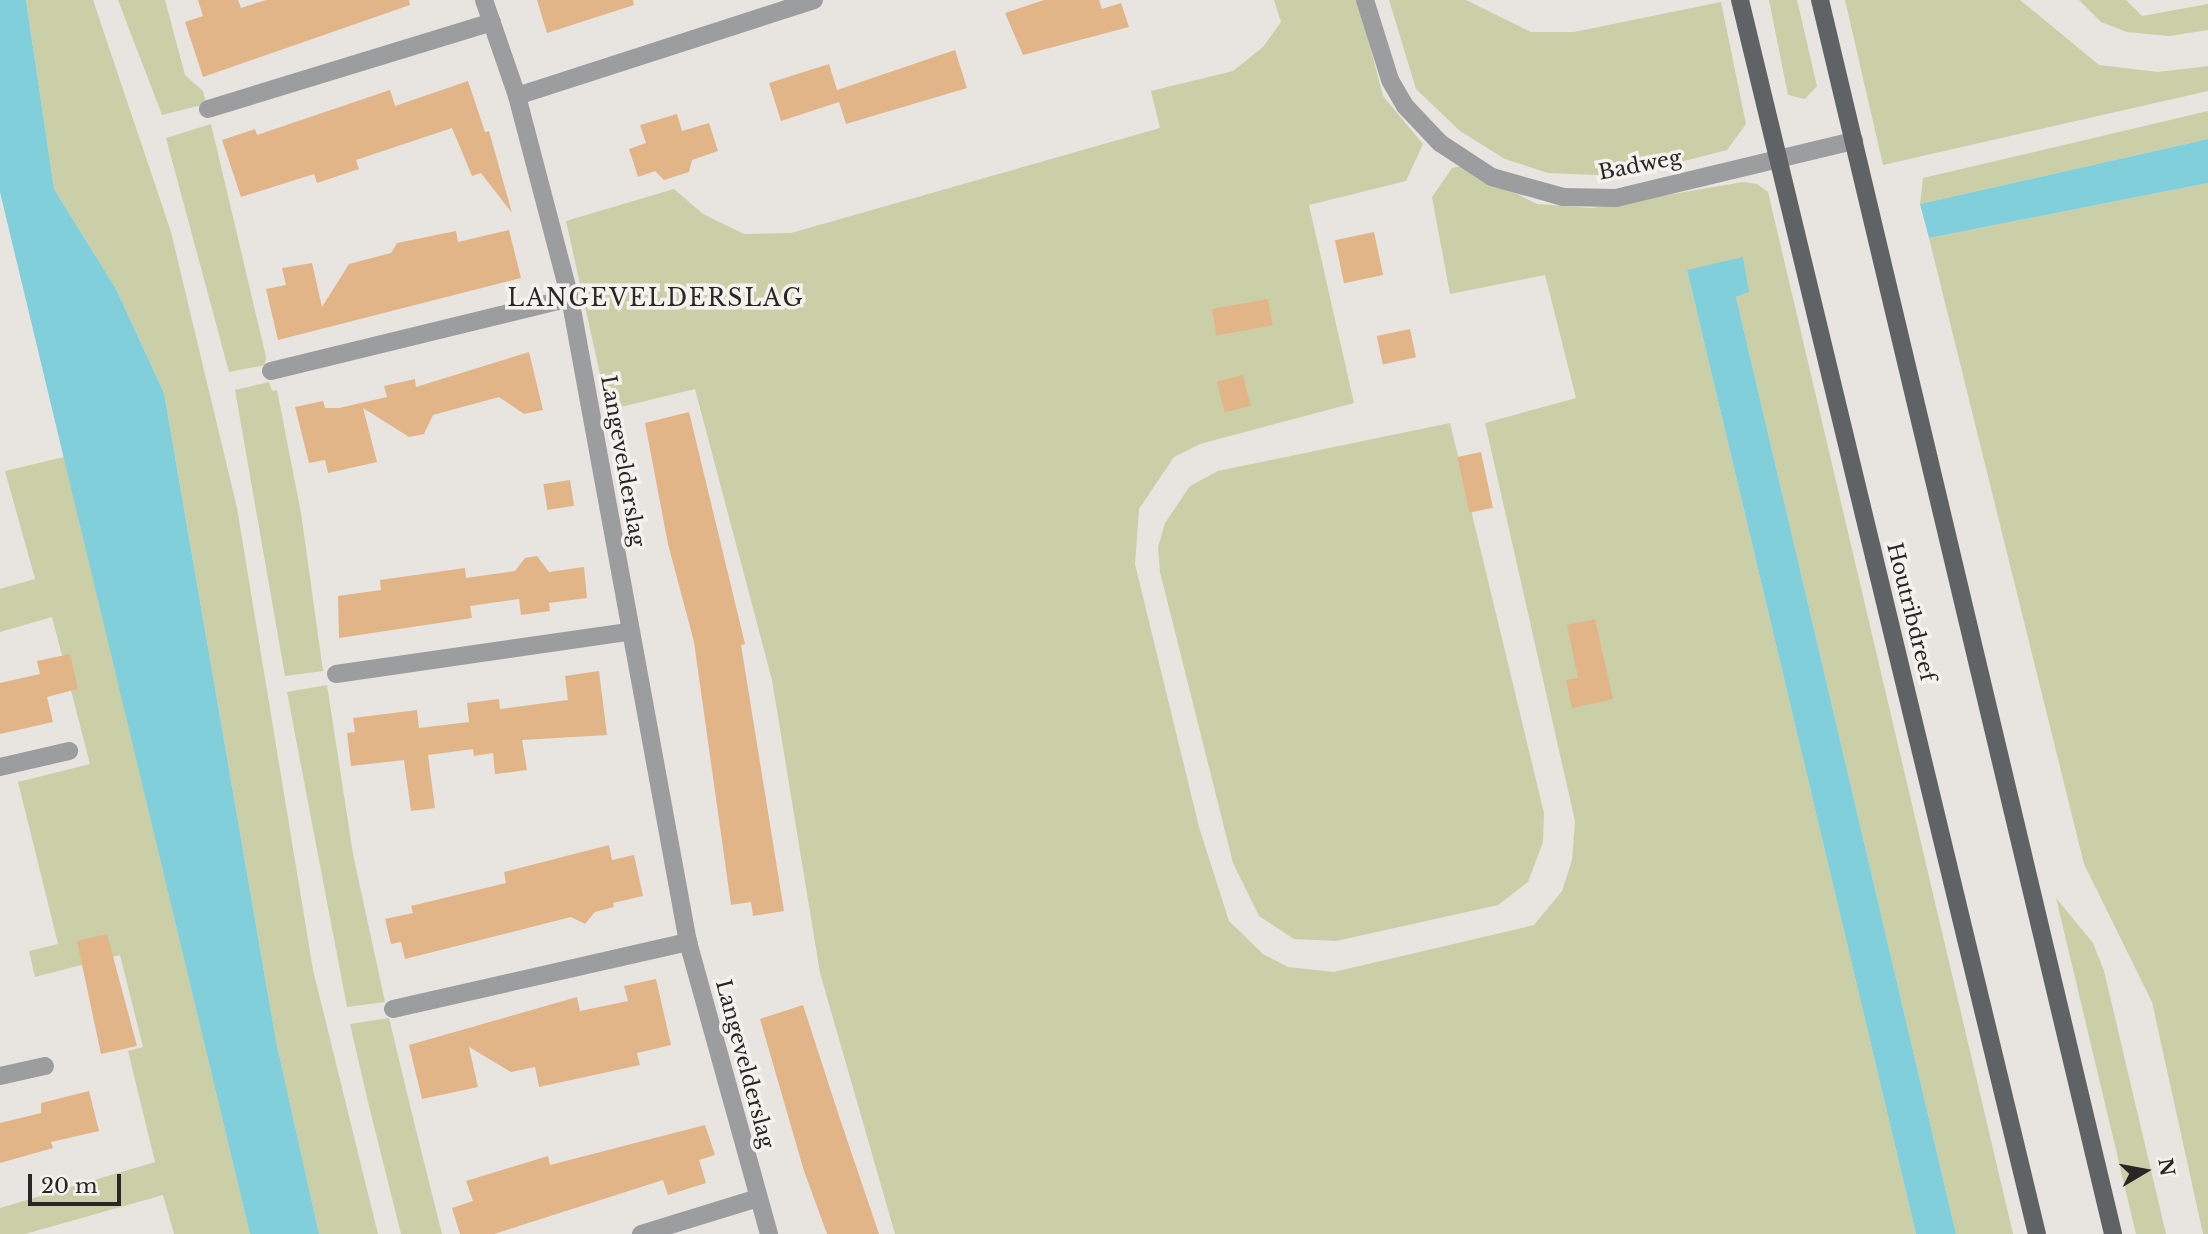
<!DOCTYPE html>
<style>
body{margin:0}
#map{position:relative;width:2208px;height:1234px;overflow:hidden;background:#e8e4e0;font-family:"Libre Baskerville",serif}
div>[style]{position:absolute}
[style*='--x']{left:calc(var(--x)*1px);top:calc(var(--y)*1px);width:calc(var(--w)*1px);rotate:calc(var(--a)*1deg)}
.green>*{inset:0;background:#cbcfa7}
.water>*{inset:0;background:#80cfdb}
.building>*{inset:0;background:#e2b588;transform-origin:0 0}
.minor>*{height:18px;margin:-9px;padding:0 9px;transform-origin:9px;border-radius:9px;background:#9c9d9f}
.major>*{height:18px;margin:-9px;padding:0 9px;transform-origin:9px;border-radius:9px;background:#606366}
span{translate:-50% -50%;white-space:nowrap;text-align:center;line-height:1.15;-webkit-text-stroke:7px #f5f2ee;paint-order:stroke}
.street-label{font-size:21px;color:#282725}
.neighbourhood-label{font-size:23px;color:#282725;letter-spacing:2px}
.north{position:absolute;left:2110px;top:1136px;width:70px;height:70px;-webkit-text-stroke:5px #f5f2ee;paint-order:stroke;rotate:80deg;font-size:19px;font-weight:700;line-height:28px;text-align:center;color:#282725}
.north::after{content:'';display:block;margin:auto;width:24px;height:32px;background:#282725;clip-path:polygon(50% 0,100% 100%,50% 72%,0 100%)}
.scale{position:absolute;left:28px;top:1174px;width:93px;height:32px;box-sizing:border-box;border:4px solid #282725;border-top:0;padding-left:9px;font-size:21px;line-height:24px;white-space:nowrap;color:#282725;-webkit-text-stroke:5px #f5f2ee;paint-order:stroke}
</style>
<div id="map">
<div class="green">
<div style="clip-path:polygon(26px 0,93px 0,171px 232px,237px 508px,313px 970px,378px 1234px,319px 1234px,276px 1041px,164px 393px,116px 289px,54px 189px)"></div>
<div style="clip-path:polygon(118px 0,165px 0,185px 75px,203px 91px,206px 104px,162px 115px)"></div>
<div style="clip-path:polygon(1274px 0,1358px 0,1383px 96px,1423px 144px,1406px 181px,1309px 205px,1354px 403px,1200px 444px,1174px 457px,1139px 509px,1135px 564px,1199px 827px,1229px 921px,1263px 954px,1288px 967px,1334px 972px,1534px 925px,1562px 891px,1572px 860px,1575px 821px,1485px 423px,1576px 398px,1545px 275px,1450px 294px,1432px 197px,1452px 168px,1462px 166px,1537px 204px,1592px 208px,1743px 182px,1757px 184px,1768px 192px,2013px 1234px,1956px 1234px,1736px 297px,1749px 291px,1687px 270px,1916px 1234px,895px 1234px,820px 973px,772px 680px,695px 389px,608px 410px,566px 221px,674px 189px,703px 214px,744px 234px,791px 233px,1160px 128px,1151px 91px,1233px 71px,1263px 47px,1281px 22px)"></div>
<div style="clip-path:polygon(1389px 0,1466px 0,1531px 32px,1574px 32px,1721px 2px,1746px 124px,1727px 150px,1653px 169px,1596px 175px,1548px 173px,1505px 159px,1460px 131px,1416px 89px)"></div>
<div style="clip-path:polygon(1769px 0,1797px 0,1817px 86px,1805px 99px,1788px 95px)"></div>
<div style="clip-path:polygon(1845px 0,2020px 0,2099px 65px,2158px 72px,2208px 66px,2208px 91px,1883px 165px)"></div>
<div style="clip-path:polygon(2079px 0,2126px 0,2142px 16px,2208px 4px,2208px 30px,2169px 36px,2127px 32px,2101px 22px)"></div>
<div style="clip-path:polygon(2208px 111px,2208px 139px,1920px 204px,1923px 178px)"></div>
<div style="clip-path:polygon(211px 124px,266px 357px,265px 365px,229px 372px,166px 138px)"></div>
<div style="clip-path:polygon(2208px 183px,2208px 1234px,2203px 1234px,2152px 1002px,2084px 864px,1929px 238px)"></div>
<div style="clip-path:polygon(269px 382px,272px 391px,277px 390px,301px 513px,323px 671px,285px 676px,235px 390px)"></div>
<div style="clip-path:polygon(1450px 423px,1544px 813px,1543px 842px,1528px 882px,1498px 905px,1336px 941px,1294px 939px,1259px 916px,1233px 863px,1160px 572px,1158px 547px,1165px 523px,1190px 486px,1218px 471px)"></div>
<div style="clip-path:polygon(64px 457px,250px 1234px,174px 1234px,163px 1195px,25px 1234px,0 1234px,0 1208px,155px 1162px,128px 1051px,143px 1047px,120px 955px,35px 977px,29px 951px,58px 944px,18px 782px,90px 764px,52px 617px,0 632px,0 589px,35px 579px,5px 471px)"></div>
<div style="clip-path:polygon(327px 685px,353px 854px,385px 1002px,347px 1007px,287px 692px)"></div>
<div style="clip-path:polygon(2056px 898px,2093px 943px,2104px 971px,2166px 1234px,2136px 1234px)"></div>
<div style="clip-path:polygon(389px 1018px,414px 1122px,442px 1234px,401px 1234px,368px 1102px,350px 1024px)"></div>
</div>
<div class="water">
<div style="clip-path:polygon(0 0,26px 0,54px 189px,116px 289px,164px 393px,276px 1041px,319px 1234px,250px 1234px,0 192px)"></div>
<div style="clip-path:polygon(2208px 139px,2208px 183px,1929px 238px,1920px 204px)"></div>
<div style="clip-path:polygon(1743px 257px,1749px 292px,1736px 297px,1956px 1234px,1916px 1234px,1687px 270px)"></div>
</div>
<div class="building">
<div style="clip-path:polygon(198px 0,238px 0,241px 8px,266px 0,409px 0,410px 5px,203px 77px,185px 22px,203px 16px)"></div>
<div style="clip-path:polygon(537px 0,633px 0,634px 5px,547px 33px)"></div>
<div style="clip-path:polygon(1044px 0,1099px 0,1102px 9px,1121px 3px,1129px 27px,1023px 55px,1005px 13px)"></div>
<div style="clip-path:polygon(955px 50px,967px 88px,846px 124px,839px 102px,781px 121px,769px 83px,829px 64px,837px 90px)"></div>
<div style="clip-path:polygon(468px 81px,485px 132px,489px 131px,512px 213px,481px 173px,472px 176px,452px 128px,356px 160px,359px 169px,317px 183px,314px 174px,241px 197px,222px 140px,255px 129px,257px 135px,390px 90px,395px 106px)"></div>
<div style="clip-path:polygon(677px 114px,682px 131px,709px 123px,718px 151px,692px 160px,689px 172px,664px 180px,655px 171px,638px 177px,629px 149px,646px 143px,640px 125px)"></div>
<div style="clip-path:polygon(509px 230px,521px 278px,278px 340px,266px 289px,286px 285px,282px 268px,312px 263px,322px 307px,349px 264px,391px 253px,397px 243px,456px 231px,458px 242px)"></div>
<div style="left:1374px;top:232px;width:44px;height:40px;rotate:78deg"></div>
<div style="left:1268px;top:299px;width:27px;height:57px;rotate:80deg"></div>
<div style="left:1410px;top:329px;width:29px;height:34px;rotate:78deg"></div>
<div style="clip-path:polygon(529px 352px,543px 410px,524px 414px,499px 397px,433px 415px,424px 434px,409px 437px,363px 408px,377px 462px,328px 473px,325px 460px,309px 463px,295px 407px,323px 401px,325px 408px,339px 408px,387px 397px,384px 386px,415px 379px,416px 387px)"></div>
<div style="left:1243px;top:375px;width:32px;height:27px;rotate:76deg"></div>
<div style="clip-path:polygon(689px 412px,745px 644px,741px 645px,784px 911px,753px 916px,751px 902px,731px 905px,694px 642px,668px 544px,645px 423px)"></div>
<div style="left:1481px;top:452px;width:57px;height:24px;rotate:78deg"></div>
<div style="left:570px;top:480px;width:26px;height:27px;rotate:81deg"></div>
<div style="clip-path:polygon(537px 556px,549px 572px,584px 567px,587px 598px,549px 603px,550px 611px,521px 615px,519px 599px,470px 606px,472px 618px,339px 638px,338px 596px,381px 590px,380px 580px,465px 568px,466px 578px,515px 571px,525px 558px)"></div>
<div style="clip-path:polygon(1595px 619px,1613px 699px,1572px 708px,1566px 680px,1578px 678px,1567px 625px)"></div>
<div style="clip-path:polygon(70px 654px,78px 689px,47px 697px,53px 722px,0 734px,0 683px,40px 674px,37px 661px)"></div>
<div style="clip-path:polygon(599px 671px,607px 735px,522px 740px,527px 770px,495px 774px,493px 753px,474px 756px,473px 749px,428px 755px,435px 808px,411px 811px,404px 760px,351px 766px,347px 733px,355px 732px,353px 718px,417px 710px,419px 728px,469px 722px,467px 703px,499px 699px,500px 709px,568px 700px,565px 676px)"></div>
<div style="clip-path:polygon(609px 845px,612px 860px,634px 855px,643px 896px,613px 903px,614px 907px,595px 912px,585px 924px,571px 917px,405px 959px,401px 942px,391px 944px,385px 919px,413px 913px,411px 906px,506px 883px,504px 872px)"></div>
<div style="clip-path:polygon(107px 934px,137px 1046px,101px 1054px,77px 941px)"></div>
<div style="clip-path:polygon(656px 979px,671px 1045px,637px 1053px,640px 1065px,539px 1087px,535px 1067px,511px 1072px,469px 1047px,478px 1087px,422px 1099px,409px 1045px,577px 997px,580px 1011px,628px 1001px,624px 986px)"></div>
<div style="clip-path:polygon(803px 1005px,838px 1113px,879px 1234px,827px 1234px,804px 1171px,760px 1019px)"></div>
<div style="clip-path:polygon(89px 1091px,99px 1131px,51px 1142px,53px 1148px,0 1163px,0 1123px,41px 1113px,41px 1103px)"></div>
<div style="clip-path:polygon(705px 1125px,715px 1155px,699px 1160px,706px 1183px,668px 1195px,663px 1180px,494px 1234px,460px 1234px,452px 1208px,473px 1201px,466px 1181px,548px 1156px,550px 1165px)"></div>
</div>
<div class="minor">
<div style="--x:484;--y:0;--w:102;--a:71"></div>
<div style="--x:517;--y:96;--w:209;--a:75.3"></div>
<div style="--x:570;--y:298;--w:655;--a:79.62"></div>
<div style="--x:688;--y:942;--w:303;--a:74.5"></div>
<div style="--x:1365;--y:0;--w:84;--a:72.6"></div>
<div style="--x:1390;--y:80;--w:30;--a:60"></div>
<div style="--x:1405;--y:106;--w:51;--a:46.6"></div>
<div style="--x:1440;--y:143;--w:62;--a:33.2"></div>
<div style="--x:1492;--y:177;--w:74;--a:15.7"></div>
<div style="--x:1563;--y:197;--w:53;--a:1.1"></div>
<div style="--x:1616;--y:198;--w:245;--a:-13.5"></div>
<div style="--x:517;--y:96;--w:312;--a:-17.9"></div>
<div style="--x:208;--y:109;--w:297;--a:-17"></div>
<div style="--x:271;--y:371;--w:308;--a:-13.7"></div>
<div style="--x:336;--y:674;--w:295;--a:-8.2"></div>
<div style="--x:0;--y:767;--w:71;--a:-13.1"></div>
<div style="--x:393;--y:1009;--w:303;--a:-12.8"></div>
<div style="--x:0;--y:1076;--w:46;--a:-12.5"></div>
<div style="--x:641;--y:1234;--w:122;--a:-17.1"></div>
</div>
<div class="major">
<div style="--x:1740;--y:0;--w:1269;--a:76.47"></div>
<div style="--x:1820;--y:0;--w:1268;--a:76.64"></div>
</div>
<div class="street-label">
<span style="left:1640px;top:165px;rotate:-11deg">Badweg</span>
<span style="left:623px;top:461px;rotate:80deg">Langevelderslag</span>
<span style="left:1911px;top:612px;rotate:76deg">Houtribdreef</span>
<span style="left:745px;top:1064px;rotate:75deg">Langevelderslag</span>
</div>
<div class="neighbourhood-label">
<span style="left:656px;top:298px">LANGEVELDERSLAG</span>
</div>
<div class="north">N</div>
<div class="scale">20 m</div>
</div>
